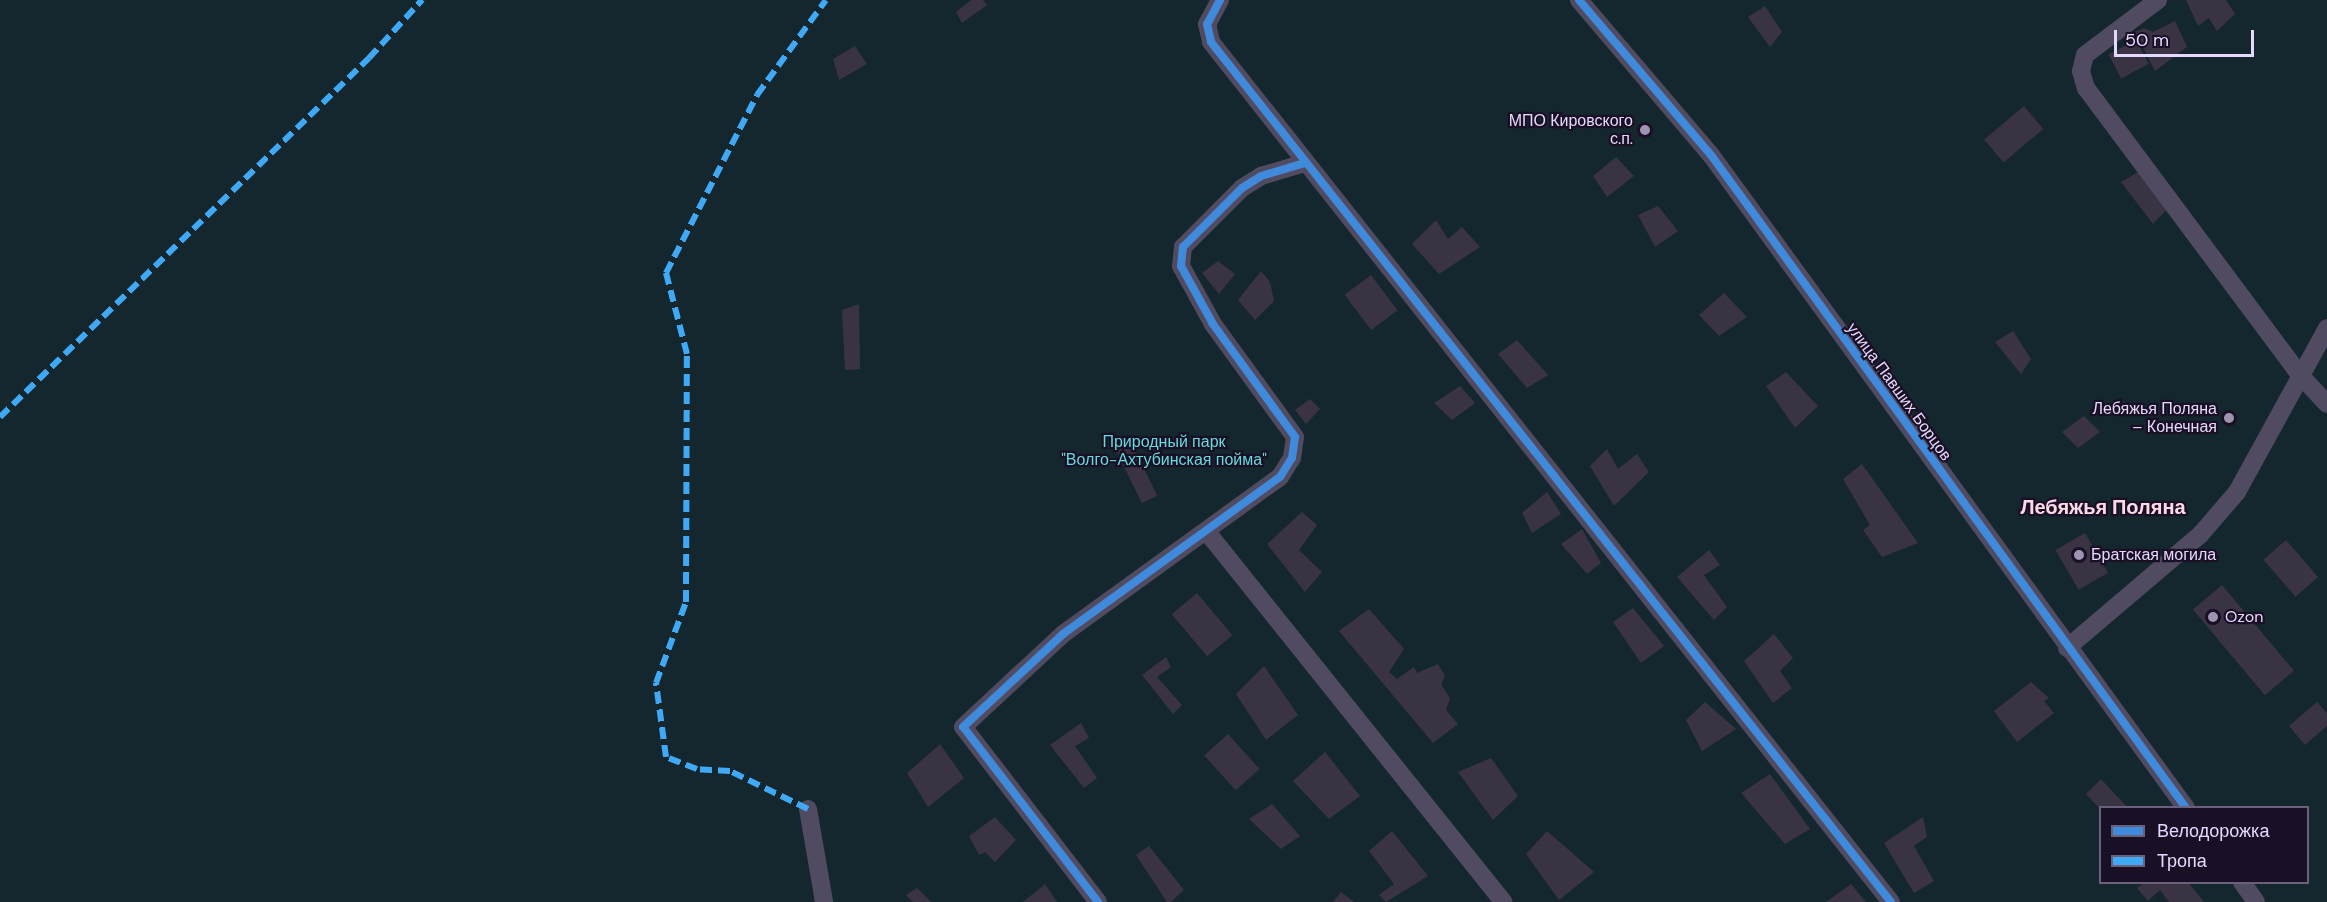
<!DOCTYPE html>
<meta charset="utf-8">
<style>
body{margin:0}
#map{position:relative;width:2327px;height:902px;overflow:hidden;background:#1a1521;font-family:"DM Sans",sans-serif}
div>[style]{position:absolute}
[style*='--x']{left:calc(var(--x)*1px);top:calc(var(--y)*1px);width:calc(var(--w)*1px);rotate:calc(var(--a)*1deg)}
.green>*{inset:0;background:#15272e}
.building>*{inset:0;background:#3a3343;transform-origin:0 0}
.minor>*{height:18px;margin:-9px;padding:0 9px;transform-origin:9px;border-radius:9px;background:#514b62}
.quiet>*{height:6px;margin-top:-3px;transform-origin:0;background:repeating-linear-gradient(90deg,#3fa9f5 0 12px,transparent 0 18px)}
.cycleway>*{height:8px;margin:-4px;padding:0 4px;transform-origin:4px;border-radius:4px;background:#408adc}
.dots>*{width:16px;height:16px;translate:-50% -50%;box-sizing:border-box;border:3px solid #191026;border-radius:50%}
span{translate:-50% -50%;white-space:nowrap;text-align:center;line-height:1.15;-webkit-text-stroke:4.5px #191026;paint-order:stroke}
.poi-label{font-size:16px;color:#e5d7fd}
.right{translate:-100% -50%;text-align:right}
.left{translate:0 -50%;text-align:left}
.street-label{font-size:16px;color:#e5d7fd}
.park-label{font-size:16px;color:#66dada}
.quarter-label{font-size:20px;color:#fdd9e7;font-weight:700}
.legend{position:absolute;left:2099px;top:806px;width:210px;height:78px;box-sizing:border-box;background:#191026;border:2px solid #6b607c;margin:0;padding:8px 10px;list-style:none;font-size:18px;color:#e5d7fd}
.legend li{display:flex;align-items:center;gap:12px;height:30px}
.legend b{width:30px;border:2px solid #6b607c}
.scale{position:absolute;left:2114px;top:30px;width:140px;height:27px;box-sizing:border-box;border:3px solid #e5d7fd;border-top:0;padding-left:8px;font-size:18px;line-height:21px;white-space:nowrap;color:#e5d7fd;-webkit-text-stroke:4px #191026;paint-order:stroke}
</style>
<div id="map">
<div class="green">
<div style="clip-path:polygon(evenodd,0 0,2327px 0,2327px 902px,0 902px,0 0,2100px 808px,2308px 808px,2308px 882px,2100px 882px,2100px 808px)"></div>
</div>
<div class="building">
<div style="clip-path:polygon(971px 0,983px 0,987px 5px,962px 23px,956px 12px)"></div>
<div style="clip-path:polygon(2186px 0,2226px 0,2235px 14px,2217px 31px,2209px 18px,2198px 26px)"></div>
<div style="clip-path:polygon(1765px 6px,1782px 32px,1770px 47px,1748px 17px)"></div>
<div style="clip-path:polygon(2175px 21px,2187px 47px,2155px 71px,2135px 32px,2144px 28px,2153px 32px)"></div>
<div style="left:2136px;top:40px;width:27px;height:31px;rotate:62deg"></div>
<div style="clip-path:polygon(855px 46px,867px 64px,839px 80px,833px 59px)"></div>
<div style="left:2024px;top:106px;width:30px;height:52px;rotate:50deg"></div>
<div style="clip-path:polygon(1616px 157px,1634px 176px,1607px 197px,1593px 176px)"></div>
<div style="clip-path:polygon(2142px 170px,2172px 204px,2153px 224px,2121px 182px)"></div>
<div style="clip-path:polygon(1658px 206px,1678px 231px,1655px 247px,1638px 215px)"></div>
<div style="clip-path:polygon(1436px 220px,1448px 239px,1462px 227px,1480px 247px,1439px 274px,1412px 244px)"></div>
<div style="clip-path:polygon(1218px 261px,1235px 274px,1219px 294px,1202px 273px)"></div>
<div style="clip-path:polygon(1261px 271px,1270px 282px,1274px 301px,1255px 320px,1238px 300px)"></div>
<div style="left:1371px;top:275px;width:44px;height:33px;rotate:53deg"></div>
<div style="clip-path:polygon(1724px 293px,1747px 317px,1719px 336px,1699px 315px)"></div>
<div style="clip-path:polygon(859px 304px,860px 369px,845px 370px,842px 310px)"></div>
<div style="clip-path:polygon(2013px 331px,2031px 359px,2021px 374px,1995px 342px)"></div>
<div style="clip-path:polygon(1517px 340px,1548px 375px,1527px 388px,1498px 354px)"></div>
<div style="clip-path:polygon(1786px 372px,1818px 406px,1795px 428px,1766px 386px)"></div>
<div style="clip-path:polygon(1460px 386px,1475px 403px,1452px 420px,1434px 403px)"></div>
<div style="clip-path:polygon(1310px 399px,1320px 409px,1306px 424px,1295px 410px)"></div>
<div style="clip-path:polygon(2084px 416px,2100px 432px,2078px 448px,2062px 432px)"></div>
<div style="left:1130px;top:440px;width:62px;height:17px;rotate:64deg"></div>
<div style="clip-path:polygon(1607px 449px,1618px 469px,1637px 454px,1649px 472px,1614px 506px,1590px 466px)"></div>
<div style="clip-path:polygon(1862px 464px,1918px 543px,1882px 557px,1863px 530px,1870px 525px,1843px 479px)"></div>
<div style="clip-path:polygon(1547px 492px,1561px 514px,1532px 533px,1522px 513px)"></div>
<div style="clip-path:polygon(1302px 512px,1317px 525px,1299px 550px,1322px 572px,1305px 592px,1267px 544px)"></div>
<div style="clip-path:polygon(1582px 529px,1601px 563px,1587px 574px,1561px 544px)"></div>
<div style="left:2085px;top:533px;width:46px;height:34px;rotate:60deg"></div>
<div style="left:2286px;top:540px;width:49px;height:30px;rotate:49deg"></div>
<div style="clip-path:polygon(1709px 550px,1720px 565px,1704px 575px,1727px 607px,1714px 620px,1677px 577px)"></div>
<div style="left:2222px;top:585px;width:112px;height:38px;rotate:50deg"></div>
<div style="left:1197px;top:593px;width:55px;height:33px;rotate:50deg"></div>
<div style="clip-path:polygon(1633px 608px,1664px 646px,1641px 663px,1613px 622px)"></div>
<div style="clip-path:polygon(1369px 609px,1404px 649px,1389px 672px,1397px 679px,1414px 667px,1417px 673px,1438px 664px,1445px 676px,1441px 684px,1450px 698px,1446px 710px,1458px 724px,1433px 743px,1339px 631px)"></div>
<div style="clip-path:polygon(1774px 634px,1793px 658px,1780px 671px,1792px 688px,1773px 703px,1744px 661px)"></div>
<div style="clip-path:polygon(1166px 657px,1171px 667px,1157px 677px,1182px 705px,1173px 714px,1142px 675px)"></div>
<div style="clip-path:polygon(1264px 666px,1298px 715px,1266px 740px,1236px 694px)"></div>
<div style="clip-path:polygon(2031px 682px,2049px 698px,2044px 701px,2054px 713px,2017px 742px,1994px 711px)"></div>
<div style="clip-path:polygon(1705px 702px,1736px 729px,1702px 751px,1686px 720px)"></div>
<div style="clip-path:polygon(2317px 702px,2327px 713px,2327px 726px,2305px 745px,2289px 726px)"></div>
<div style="clip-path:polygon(1081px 723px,1089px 738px,1075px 746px,1097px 778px,1084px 788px,1050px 745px)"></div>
<div style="left:1228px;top:734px;width:47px;height:32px;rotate:48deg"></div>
<div style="clip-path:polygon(940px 744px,964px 778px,928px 807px,907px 773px)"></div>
<div style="clip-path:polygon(1325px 752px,1360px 796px,1329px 819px,1293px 781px)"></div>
<div style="clip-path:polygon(1491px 758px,1518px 796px,1493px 820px,1458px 772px)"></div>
<div style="clip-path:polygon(1770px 774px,1810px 829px,1785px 844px,1741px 793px)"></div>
<div style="clip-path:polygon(2101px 779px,2128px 808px,2099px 808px,2086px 794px)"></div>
<div style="clip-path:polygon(1272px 804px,1300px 836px,1281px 849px,1249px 819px)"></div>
<div style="clip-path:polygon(995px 817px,1016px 840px,995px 862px,985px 852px,979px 855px,969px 836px)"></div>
<div style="clip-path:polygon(1923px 817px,1927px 837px,1914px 846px,1934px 881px,1914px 893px,1884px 843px)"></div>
<div style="clip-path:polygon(1392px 831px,1428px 876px,1386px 902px,1379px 895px,1394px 884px,1369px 851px)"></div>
<div style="clip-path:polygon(1547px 831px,1594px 872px,1559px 900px,1526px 854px)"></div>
<div style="clip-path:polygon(1149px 846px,1184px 890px,1171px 902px,1167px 902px,1136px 855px)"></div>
<div style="clip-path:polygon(2145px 882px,2188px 882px,2204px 902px,2169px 902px,2160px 890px,2148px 901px,2137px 888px)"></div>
<div style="clip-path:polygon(1045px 884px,1057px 902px,1023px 902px)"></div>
<div style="clip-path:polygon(1851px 884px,1866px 902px,1826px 902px)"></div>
<div style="clip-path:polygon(917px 888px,931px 902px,913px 902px,906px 895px)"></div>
<div style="clip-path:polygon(1341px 892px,1354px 902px,1333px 902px)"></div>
</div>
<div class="minor">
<div style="--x:1220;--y:0;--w:27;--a:118"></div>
<div style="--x:1207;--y:24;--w:18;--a:77"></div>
<div style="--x:1211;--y:42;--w:1096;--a:51.67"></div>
<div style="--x:1579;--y:0;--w:204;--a:49.6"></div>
<div style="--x:1711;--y:155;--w:807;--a:53.97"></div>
<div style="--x:2158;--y:0;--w:91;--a:143"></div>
<div style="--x:2085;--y:55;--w:16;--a:104"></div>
<div style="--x:2081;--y:71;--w:18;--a:74"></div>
<div style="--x:2086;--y:88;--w:359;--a:53.3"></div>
<div style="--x:2301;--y:376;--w:38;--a:47"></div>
<div style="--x:1207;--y:532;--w:474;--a:51.3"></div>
<div style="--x:2067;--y:648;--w:175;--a:-40.4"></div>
<div style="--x:2200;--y:535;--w:57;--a:-49.3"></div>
<div style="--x:2237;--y:492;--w:187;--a:-61.2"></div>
<div style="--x:808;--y:809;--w:94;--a:80.2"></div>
<div style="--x:2242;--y:882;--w:24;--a:55"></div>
<div style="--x:1098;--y:902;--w:221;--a:-127.6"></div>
<div style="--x:963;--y:727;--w:137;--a:-42.9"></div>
<div style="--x:1063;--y:634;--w:268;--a:-35.9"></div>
<div style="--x:1280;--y:477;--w:22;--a:-58"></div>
<div style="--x:1292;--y:458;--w:21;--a:-82"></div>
<div style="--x:1295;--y:437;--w:140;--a:-126"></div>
<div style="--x:1213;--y:324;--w:66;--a:-118.9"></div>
<div style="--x:1181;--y:266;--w:19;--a:-84"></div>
<div style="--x:1183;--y:247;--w:83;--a:-45"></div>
<div style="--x:1242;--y:188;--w:22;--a:-32"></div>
<div style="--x:1261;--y:176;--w:46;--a:-16.5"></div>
</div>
<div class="quiet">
<div style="--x:0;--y:417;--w:515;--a:-44.21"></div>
<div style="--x:369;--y:58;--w:79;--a:-47.6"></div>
<div style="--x:808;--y:809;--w:87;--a:-154"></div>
<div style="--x:730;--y:771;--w:33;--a:-177"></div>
<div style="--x:697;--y:769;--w:33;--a:-159"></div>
<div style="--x:666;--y:757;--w:75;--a:-97.7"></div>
<div style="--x:656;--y:683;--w:86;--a:-69.7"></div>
<div style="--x:686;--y:602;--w:248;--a:-89.8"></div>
<div style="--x:687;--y:354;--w:84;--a:-104.5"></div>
<div style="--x:666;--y:273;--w:200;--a:-62.9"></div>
<div style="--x:757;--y:95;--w:117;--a:-54"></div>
</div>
<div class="cycleway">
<div style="--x:1220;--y:0;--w:27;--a:118"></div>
<div style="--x:1207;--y:24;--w:18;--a:77"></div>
<div style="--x:1211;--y:42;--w:1096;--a:51.67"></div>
<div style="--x:1579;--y:0;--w:204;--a:49.6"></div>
<div style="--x:1711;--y:155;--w:807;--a:53.97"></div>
<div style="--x:1098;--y:902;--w:221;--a:-127.6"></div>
<div style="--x:963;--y:727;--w:137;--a:-42.9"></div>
<div style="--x:1063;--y:634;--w:268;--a:-35.9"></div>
<div style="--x:1280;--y:477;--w:22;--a:-58"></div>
<div style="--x:1292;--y:458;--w:21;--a:-82"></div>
<div style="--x:1295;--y:437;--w:140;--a:-126"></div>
<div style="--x:1213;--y:324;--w:66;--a:-118.9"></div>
<div style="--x:1181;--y:266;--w:19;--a:-84"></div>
<div style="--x:1183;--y:247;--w:83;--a:-45"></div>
<div style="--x:1242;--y:188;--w:22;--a:-32"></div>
<div style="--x:1261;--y:176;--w:46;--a:-16.5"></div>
</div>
<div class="dots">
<div style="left:1645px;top:130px;background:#9e93b0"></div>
<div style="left:2229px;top:418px;background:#9e93b0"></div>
<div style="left:2079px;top:555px;background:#9e93b0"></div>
<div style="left:2213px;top:617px;background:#9e93b0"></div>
</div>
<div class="poi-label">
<span class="right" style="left:1633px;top:130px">МПО Кировского<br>с.п.</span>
<span class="right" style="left:2217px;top:418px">Лебяжья Поляна<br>– Конечная</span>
<span class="left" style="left:2091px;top:555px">Братская могила</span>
<span class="left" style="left:2225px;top:617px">Ozon</span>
</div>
<div class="street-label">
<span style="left:1899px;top:392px;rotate:54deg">улица Павших Борцов</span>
</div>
<div class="park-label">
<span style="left:1164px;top:451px">Природный парк<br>"Волго-Ахтубинская пойма"</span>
</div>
<div class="quarter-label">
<span style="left:2103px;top:507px">Лебяжья Поляна</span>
</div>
<ul class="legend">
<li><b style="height:8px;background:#408adc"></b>Велодорожка</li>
<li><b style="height:8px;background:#3fa9f5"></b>Тропа</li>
</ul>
<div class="scale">50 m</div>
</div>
